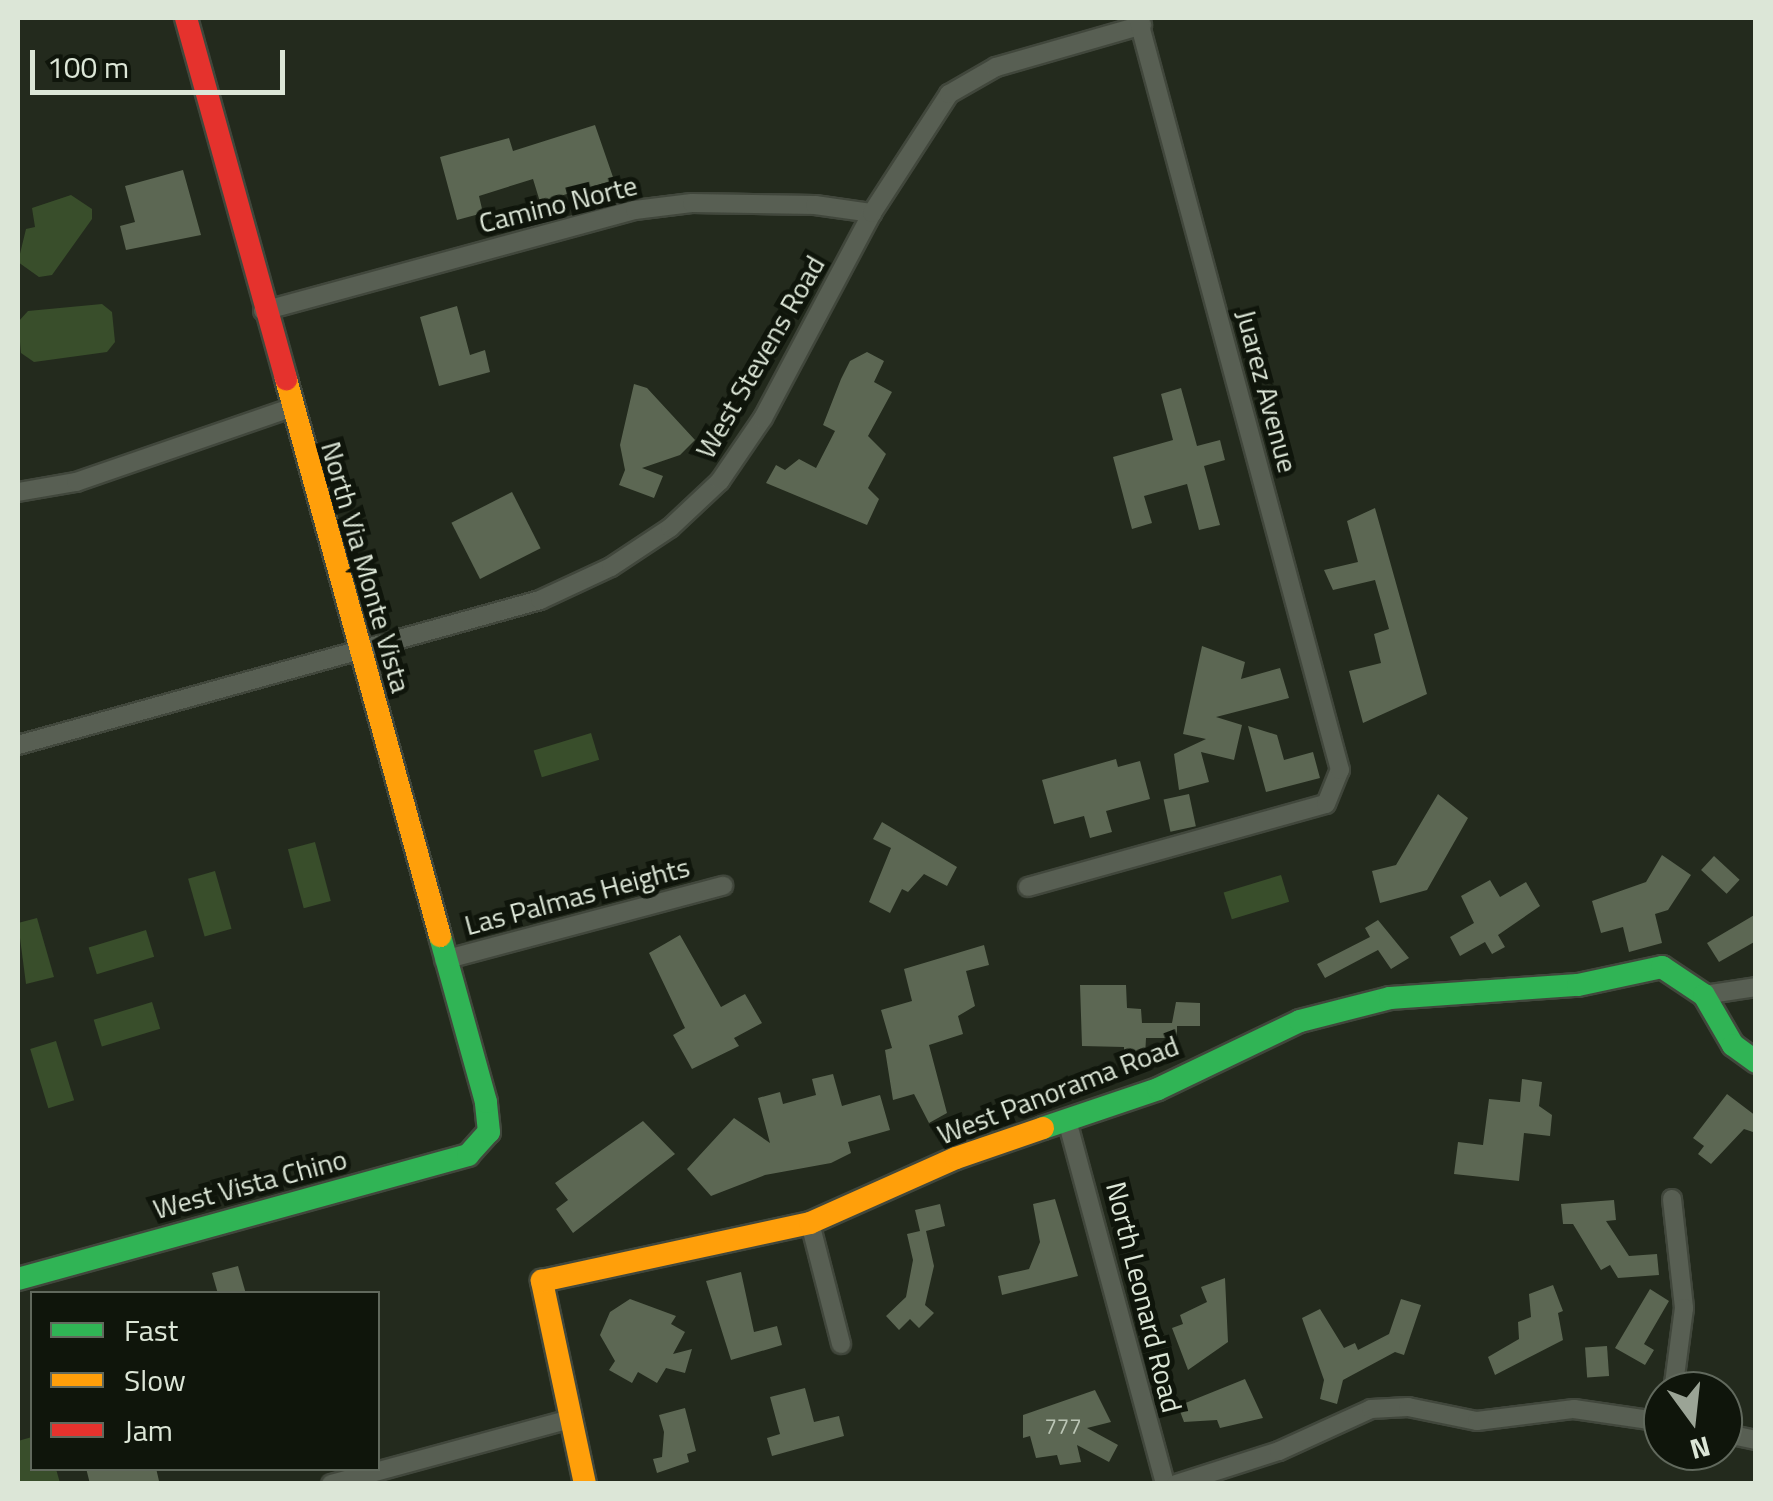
<!DOCTYPE html>
<style>
body{margin:0}
#map{position:relative;width:1773px;height:1501px;overflow:hidden;background:#232a1d;font-family:"Titillium Web",sans-serif}
div>[style]{position:absolute}
[style*='--x']{left:calc(var(--x)*1px);top:calc(var(--y)*1px);width:calc(var(--w)*1px);rotate:calc(var(--a)*1deg)}
.green>*{inset:0;background:#394e2b;transform-origin:0 0}
.building>*{inset:0;background:#5c6753;transform-origin:0 0}
.roads{filter:drop-shadow(2px 0 #41473c) drop-shadow(-2px 0 #41473c) drop-shadow(0 2px #41473c) drop-shadow(0 -2px #41473c)}
.street>*{height:18px;margin:-9px;padding:0 9px;transform-origin:9px;border-radius:9px;background:#585f53}
.fast>*{height:22px;margin:-11px;padding:0 11px;transform-origin:11px;border-radius:11px;background:#30b455}
.slow>*{height:22px;margin:-11px;padding:0 11px;transform-origin:11px;border-radius:11px;background:#ff9f0a}
.jam>*{height:22px;margin:-11px;padding:0 11px;transform-origin:11px;border-radius:11px;background:#e5322d}
span{translate:-50% -50%;white-space:nowrap;text-align:center;line-height:1.15;-webkit-text-stroke:10px #0f150b;paint-order:stroke}
.number-label{font-size:22px;color:#bcc6b6}
.number-label span{-webkit-text-stroke-width:0}
.street-label{font-size:28px;color:#dce6d7}
.frame{position:absolute;inset:0;border:20px solid #dce6d7;pointer-events:none}
.legend{position:absolute;left:30px;top:1291px;width:350px;height:180px;box-sizing:border-box;background:#0f150b;border:2px solid #61695d;margin:0;padding:12px 18px;list-style:none;font-size:30px;color:#dce6d7}
.legend li{display:flex;align-items:center;gap:20px;height:50px}
.legend b{width:50px;border:2px solid #61695d}
.north{position:absolute;left:1643px;top:1371px;width:100px;height:100px;box-sizing:border-box;background:#0f150b;border:2px solid #61695d;border-radius:50%;rotate:165deg;font-size:28px;font-weight:700;line-height:40px;text-align:center;color:#dce6d7}
.north::after{content:'';display:block;margin:auto;width:35px;height:45px;background:#9ba496;clip-path:polygon(50% 0,100% 100%,50% 72%,0 100%)}
.scale{position:absolute;left:30px;top:50px;width:255px;height:45px;box-sizing:border-box;border:5px solid #dce6d7;border-top:0;padding-left:12px;font-size:30px;line-height:35px;white-space:nowrap;color:#dce6d7;-webkit-text-stroke:8px #0f150b;paint-order:stroke}
</style>
<div id="map">
<div class="green">
<div style="clip-path:polygon(71px 195px,92px 209px,92px 219px,52px 275px,39px 277px,18px 262px,26px 229px,35px 227px,32px 208px)"></div>
<div style="clip-path:polygon(102px 304px,112px 312px,115px 342px,107px 352px,34px 362px,21px 353px,18px 322px,28px 311px)"></div>
<div style="left:591px;top:733px;width:28px;height:60px;rotate:73deg"></div>
<div style="left:315px;top:842px;width:61px;height:28px;rotate:75deg"></div>
<div style="left:215px;top:871px;width:60px;height:28px;rotate:74deg"></div>
<div style="left:1281px;top:875px;width:28px;height:60px;rotate:73deg"></div>
<div style="clip-path:polygon(37px 918px,54px 977px,26px 984px,18px 923px)"></div>
<div style="left:146px;top:930px;width:28px;height:60px;rotate:73deg"></div>
<div style="left:152px;top:1002px;width:28px;height:61px;rotate:73deg"></div>
<div style="left:56px;top:1041px;width:62px;height:27px;rotate:73deg"></div>
<div style="clip-path:polygon(32px 1437px,32px 1468px,56px 1469px,60px 1483px,18px 1483px,18px 1441px)"></div>
</div>
<div class="building">
<div style="clip-path:polygon(595px 125px,614px 180px,540px 202px,533px 179px,479px 196px,483px 213px,457px 220px,440px 157px,509px 138px,513px 151px)"></div>
<div style="clip-path:polygon(183px 170px,201px 235px,126px 250px,120px 226px,135px 222px,125px 186px)"></div>
<div style="clip-path:polygon(457px 306px,470px 355px,485px 350px,490px 372px,439px 386px,420px 317px)"></div>
<div style="clip-path:polygon(867px 352px,884px 361px,874px 382px,892px 392px,868px 436px,886px 454px,868px 488px,879px 499px,867px 525px,766px 483px,776px 465px,785px 470px,799px 459px,816px 468px,835px 431px,823px 425px,841px 379px,850px 361px)"></div>
<div style="clip-path:polygon(634px 384px,647px 388px,695px 440px,680px 455px,642px 468px,663px 476px,654px 498px,619px 485px,625px 470px,620px 445px)"></div>
<div style="clip-path:polygon(1181px 388px,1197px 446px,1220px 440px,1225px 460px,1204px 466px,1220px 525px,1199px 530px,1187px 484px,1144px 496px,1152px 523px,1132px 529px,1113px 457px,1173px 440px,1161px 394px)"></div>
<div style="left:512px;top:492px;width:63px;height:68px;rotate:63deg"></div>
<div style="clip-path:polygon(1375px 508px,1427px 694px,1363px 723px,1349px 671px,1381px 663px,1374px 634px,1389px 629px,1375px 580px,1333px 590px,1324px 570px,1358px 562px,1347px 521px)"></div>
<div style="clip-path:polygon(1202px 646px,1245px 662px,1241px 679px,1280px 668px,1289px 698px,1216px 717px,1242px 725px,1234px 760px,1201px 752px,1209px 782px,1179px 790px,1174px 754px,1206px 739px,1183px 734px)"></div>
<div style="clip-path:polygon(1248px 726px,1277px 735px,1284px 760px,1313px 752px,1320px 778px,1266px 792px)"></div>
<div style="clip-path:polygon(1116px 759px,1118px 767px,1140px 761px,1150px 799px,1106px 811px,1112px 832px,1090px 838px,1084px 816px,1054px 824px,1042px 780px)"></div>
<div style="left:1189px;top:794px;width:33px;height:26px;rotate:78deg"></div>
<div style="clip-path:polygon(1438px 794px,1468px 818px,1427px 890px,1380px 903px,1372px 871px,1396px 865px)"></div>
<div style="clip-path:polygon(882px 822px,957px 867px,947px 886px,924px 874px,908px 892px,902px 889px,890px 913px,869px 902px,891px 848px,873px 839px)"></div>
<div style="clip-path:polygon(1662px 855px,1691px 875px,1668px 910px,1655px 914px,1662px 943px,1629px 952px,1623px 927px,1601px 933px,1592px 901px,1646px 882px)"></div>
<div style="left:1714px;top:856px;width:35px;height:19px;rotate:43deg"></div>
<div style="clip-path:polygon(1490px 880px,1500px 897px,1526px 882px,1540px 906px,1498px 935px,1505px 947px,1492px 954px,1485px 942px,1460px 956px,1450px 937px,1474px 923px,1461px 896px)"></div>
<div style="clip-path:polygon(1756px 914px,1756px 941px,1719px 962px,1707px 943px)"></div>
<div style="clip-path:polygon(1378px 920px,1409px 958px,1391px 969px,1378px 950px,1325px 978px,1317px 964px,1370px 937px,1365px 928px)"></div>
<div style="clip-path:polygon(680px 935px,721px 1007px,745px 994px,762px 1023px,734px 1038px,739px 1046px,692px 1069px,673px 1035px,685px 1028px,649px 953px)"></div>
<div style="clip-path:polygon(984px 945px,989px 965px,966px 971px,975px 1006px,958px 1016px,963px 1034px,929px 1045px,947px 1113px,929px 1123px,914px 1094px,893px 1100px,885px 1050px,892px 1048px,881px 1010px,912px 1001px,904px 969px)"></div>
<div style="clip-path:polygon(1080px 985px,1126px 985px,1127px 1008px,1141px 1009px,1142px 1023px,1172px 1023px,1176px 1002px,1200px 1003px,1200px 1026px,1177px 1026px,1177px 1038px,1146px 1038px,1145px 1057px,1124px 1057px,1124px 1047px,1082px 1046px)"></div>
<div style="clip-path:polygon(833px 1074px,842px 1106px,880px 1095px,890px 1130px,848px 1142px,851px 1153px,831px 1163px,765px 1175px,711px 1196px,687px 1169px,734px 1118px,770px 1143px,758px 1098px,780px 1092px,783px 1104px,816px 1095px,812px 1079px)"></div>
<div style="clip-path:polygon(1522px 1079px,1542px 1082px,1539px 1106px,1552px 1115px,1550px 1136px,1524px 1133px,1519px 1181px,1454px 1174px,1458px 1142px,1483px 1145px,1489px 1099px,1520px 1102px)"></div>
<div style="clip-path:polygon(1727px 1094px,1756px 1116px,1756px 1133px,1744px 1129px,1711px 1164px,1698px 1154px,1704px 1146px,1693px 1138px)"></div>
<div style="clip-path:polygon(643px 1121px,675px 1154px,573px 1233px,556px 1209px,568px 1200px,555px 1183px)"></div>
<div style="clip-path:polygon(1055px 1199px,1078px 1276px,1002px 1295px,998px 1276px,1029px 1269px,1040px 1242px,1033px 1204px)"></div>
<div style="clip-path:polygon(1614px 1200px,1616px 1220px,1606px 1221px,1629px 1256px,1657px 1254px,1659px 1275px,1618px 1278px,1610px 1265px,1601px 1270px,1573px 1224px,1563px 1224px,1561px 1204px)"></div>
<div style="clip-path:polygon(940px 1204px,945px 1226px,926px 1231px,934px 1266px,925px 1305px,934px 1313px,919px 1328px,910px 1319px,899px 1330px,886px 1316px,906px 1297px,913px 1260px,907px 1234px,920px 1231px,915px 1210px)"></div>
<div style="clip-path:polygon(238px 1266px,246px 1294px,218px 1294px,212px 1273px)"></div>
<div style="clip-path:polygon(741px 1272px,754px 1332px,777px 1326px,782px 1345px,731px 1360px,706px 1281px)"></div>
<div style="clip-path:polygon(1225px 1278px,1228px 1342px,1188px 1370px,1172px 1328px,1183px 1324px,1180px 1315px,1207px 1302px,1201px 1287px)"></div>
<div style="clip-path:polygon(1553px 1285px,1563px 1311px,1558px 1313px,1563px 1340px,1495px 1375px,1488px 1357px,1519px 1339px,1518px 1322px,1531px 1317px,1529px 1294px)"></div>
<div style="clip-path:polygon(1650px 1289px,1669px 1301px,1644px 1344px,1654px 1350px,1645px 1365px,1615px 1348px)"></div>
<div style="clip-path:polygon(630px 1299px,676px 1316px,671px 1324px,685px 1332px,673px 1354px,692px 1349px,685px 1373px,666px 1368px,657px 1383px,638px 1372px,632px 1383px,609px 1370px,615px 1361px,600px 1335px,610px 1312px)"></div>
<div style="clip-path:polygon(1401px 1299px,1421px 1305px,1404px 1355px,1395px 1352px,1343px 1380px,1337px 1404px,1320px 1399px,1324px 1380px,1302px 1318px,1320px 1309px,1344px 1348px,1355px 1343px,1358px 1350px,1389px 1334px)"></div>
<div style="left:1607px;top:1346px;width:30px;height:22px;rotate:86deg"></div>
<div style="clip-path:polygon(1245px 1379px,1263px 1418px,1220px 1428px,1217px 1420px,1184px 1422px,1178px 1406px)"></div>
<div style="clip-path:polygon(805px 1388px,814px 1422px,839px 1416px,844px 1436px,772px 1456px,767px 1438px,780px 1434px,770px 1397px)"></div>
<div style="clip-path:polygon(1095px 1390px,1111px 1422px,1087px 1428px,1118px 1445px,1109px 1462px,1077px 1445px,1081px 1462px,1060px 1465px,1057px 1455px,1036px 1458px,1030px 1436px,1023px 1438px,1023px 1415px)"></div>
<div style="clip-path:polygon(685px 1408px,696px 1451px,687px 1454px,689px 1462px,657px 1473px,653px 1459px,662px 1457px,664px 1432px,659px 1415px)"></div>
<div style="clip-path:polygon(86px 1468px,156px 1468px,159px 1481px,90px 1484px)"></div>
</div>
<div class="roads">
<div class="street">
<div style="--x:263;--y:311;--w:385;--a:-15.2"></div>
<div style="--x:635;--y:210;--w:57;--a:-7"></div>
<div style="--x:692;--y:203;--w:123;--a:0.9"></div>
<div style="--x:815;--y:205;--w:58;--a:8"></div>
<div style="--x:18;--y:492;--w:59;--a:-9.8"></div>
<div style="--x:76;--y:482;--w:227;--a:-19"></div>
<div style="--x:18;--y:745;--w:542;--a:-15.52"></div>
<div style="--x:540;--y:600;--w:78;--a:-24.9"></div>
<div style="--x:611;--y:567;--w:71;--a:-33.5"></div>
<div style="--x:670;--y:528;--w:69;--a:-43.2"></div>
<div style="--x:720;--y:481;--w:76;--a:-55.7"></div>
<div style="--x:763;--y:418;--w:232;--a:-62"></div>
<div style="--x:872;--y:213;--w:142;--a:-57.1"></div>
<div style="--x:949;--y:94;--w:54;--a:-29.9"></div>
<div style="--x:996;--y:67;--w:152;--a:-16"></div>
<div style="--x:1028;--y:887;--w:309;--a:-15.6"></div>
<div style="--x:1326;--y:804;--w:37;--a:-68"></div>
<div style="--x:1340;--y:770;--w:779;--a:-105.04"></div>
<div style="--x:444;--y:960;--w:289;--a:-14.9"></div>
<div style="--x:1704;--y:995;--w:53;--a:-8.7"></div>
<div style="--x:1068;--y:1124;--w:373;--a:74.9"></div>
<div style="--x:1672;--y:1199;--w:110;--a:83.7"></div>
<div style="--x:1684;--y:1308;--w:84;--a:97.5"></div>
<div style="--x:810;--y:1223;--w:125;--a:75.6"></div>
<div style="--x:1723;--y:1433;--w:34;--a:12"></div>
<div style="--x:331;--y:1484;--w:248;--a:-15.2"></div>
<div style="--x:1176;--y:1484;--w:108;--a:-17.8"></div>
<div style="--x:1279;--y:1451;--w:101;--a:-24.5"></div>
<div style="--x:1371;--y:1409;--w:37;--a:-3"></div>
<div style="--x:1408;--y:1407;--w:70;--a:11.5"></div>
<div style="--x:1477;--y:1421;--w:98;--a:-7.1"></div>
<div style="--x:1574;--y:1409;--w:90;--a:8.3"></div>
</div>
<div class="fast">
<div style="--x:1043;--y:1128;--w:121;--a:-18.7"></div>
<div style="--x:1158;--y:1089;--w:157;--a:-25.6"></div>
<div style="--x:1300;--y:1021;--w:93;--a:-14.3"></div>
<div style="--x:1390;--y:998;--w:188;--a:-4"></div>
<div style="--x:1578;--y:985;--w:86;--a:-12.1"></div>
<div style="--x:1662;--y:967;--w:50;--a:33.7"></div>
<div style="--x:1704;--y:995;--w:58;--a:59.9"></div>
<div style="--x:1733;--y:1045;--w:29;--a:36"></div>
<div style="--x:18;--y:1279;--w:467;--a:-15.4"></div>
<div style="--x:468;--y:1155;--w:31;--a:-48"></div>
<div style="--x:489;--y:1132;--w:30;--a:-96"></div>
<div style="--x:486;--y:1102;--w:172;--a:-105.5"></div>
</div>
<div class="slow">
<div style="--x:286;--y:379;--w:578;--a:74.54"></div>
<div style="--x:585;--y:1484;--w:208;--a:-102"></div>
<div style="--x:542;--y:1281;--w:274;--a:-12.2"></div>
<div style="--x:810;--y:1223;--w:160;--a:-24"></div>
<div style="--x:956;--y:1158;--w:92;--a:-19"></div>
</div>
<div class="jam">
<div style="--x:186;--y:18;--w:375;--a:74.5"></div>
</div>
</div>
<div class="number-label">
<span style="left:1063px;top:1427px">777</span>
</div>
<div class="street-label">
<span style="left:558px;top:204px;rotate:-14deg">Camino Norte</span>
<span style="left:760px;top:357px;rotate:-60deg">West Stevens Road</span>
<span style="left:1267px;top:391px;rotate:75deg">Juarez Avenue</span>
<span style="left:366px;top:567px;rotate:74deg">North Via Monte Vista</span>
<span style="left:577px;top:896px;rotate:-15deg">Las Palmas Heights</span>
<span style="left:1058px;top:1090px;rotate:-21deg">West Panorama Road</span>
<span style="left:250px;top:1184px;rotate:-15deg">West Vista Chino</span>
<span style="left:1144px;top:1297px;rotate:76deg">North Leonard Road</span>
</div>
<div class="frame"></div>
<ul class="legend">
<li><b style="height:12px;background:#30b455"></b>Fast</li>
<li><b style="height:12px;background:#ff9f0a"></b>Slow</li>
<li><b style="height:12px;background:#e5322d"></b>Jam</li>
</ul>
<div class="north">N</div>
<div class="scale">100 m</div>
</div>
